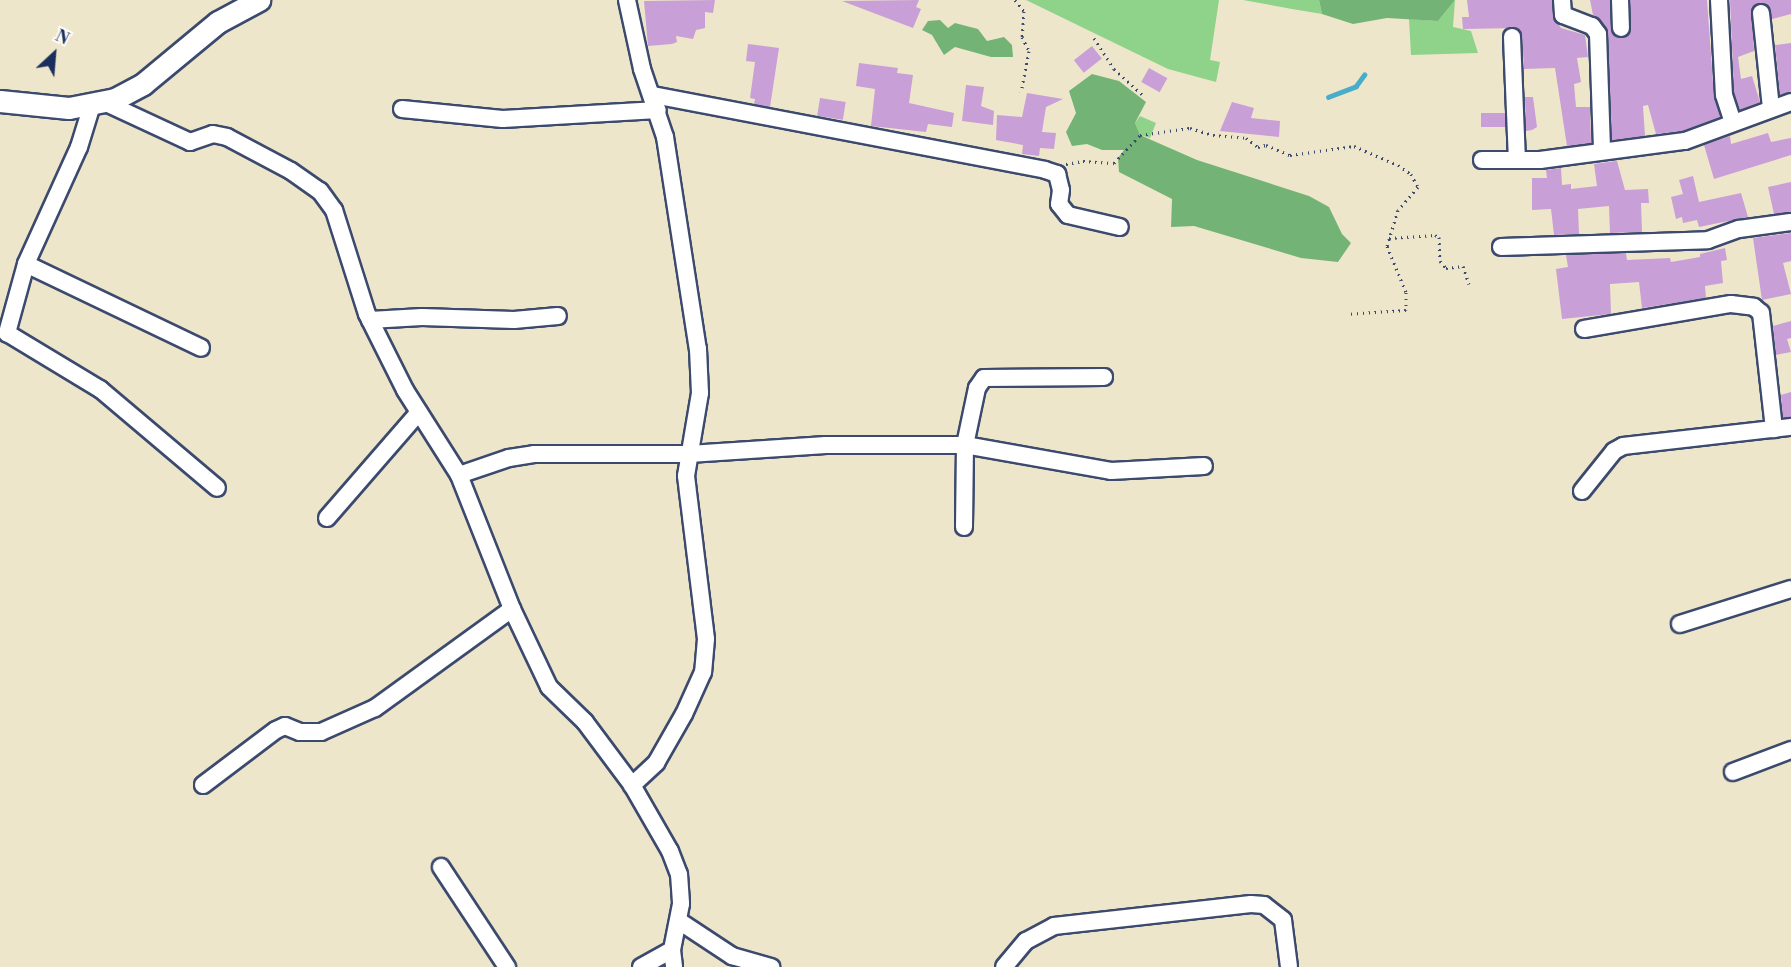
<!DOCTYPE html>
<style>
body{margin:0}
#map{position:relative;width:1791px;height:967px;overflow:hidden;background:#eee6ca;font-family:"Libre Bodoni",serif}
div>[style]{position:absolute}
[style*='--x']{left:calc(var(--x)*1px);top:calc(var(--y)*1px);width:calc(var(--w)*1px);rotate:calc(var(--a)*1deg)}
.green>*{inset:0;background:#8fd28a}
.forest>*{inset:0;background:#73b476}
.stream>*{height:4.5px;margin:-2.25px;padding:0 2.25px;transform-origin:2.25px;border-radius:2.25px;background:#49adc9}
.building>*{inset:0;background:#c99fd7;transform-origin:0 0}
.path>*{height:3px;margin-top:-1.5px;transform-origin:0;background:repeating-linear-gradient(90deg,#3b4a6e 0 1.5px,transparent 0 6px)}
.roads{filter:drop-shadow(2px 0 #3b4a6e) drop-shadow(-2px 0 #3b4a6e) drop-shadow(0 2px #3b4a6e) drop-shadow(0 -2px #3b4a6e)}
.minor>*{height:16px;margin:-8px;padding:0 8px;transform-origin:8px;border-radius:8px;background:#fff}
.tertiary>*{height:21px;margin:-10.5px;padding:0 10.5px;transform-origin:10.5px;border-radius:10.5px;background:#fff}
span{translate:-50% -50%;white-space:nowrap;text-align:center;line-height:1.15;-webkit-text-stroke:4.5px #fdfcf7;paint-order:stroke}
.north{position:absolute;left:24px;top:24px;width:60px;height:60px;-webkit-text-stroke:4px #fdfcf7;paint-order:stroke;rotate:26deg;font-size:16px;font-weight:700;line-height:24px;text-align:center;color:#1b2f5e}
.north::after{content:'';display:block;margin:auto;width:21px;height:27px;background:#1b2f5e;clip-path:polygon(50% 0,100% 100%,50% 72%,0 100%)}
</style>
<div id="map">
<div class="green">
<div style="clip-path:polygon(1026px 0,1219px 0,1210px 60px,1220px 62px,1216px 82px,1168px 69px)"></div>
<div style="clip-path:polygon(1243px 0,1319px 0,1322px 14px,1292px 9px)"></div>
<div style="clip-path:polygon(1455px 0,1453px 27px,1471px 31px,1478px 53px,1411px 55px,1409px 19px,1438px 21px)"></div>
<div style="clip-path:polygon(1140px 116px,1156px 123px,1150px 138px,1140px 135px,1135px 123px)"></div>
</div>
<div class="forest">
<div style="clip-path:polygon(1319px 0,1455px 0,1438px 21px,1387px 18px,1353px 24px,1322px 14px)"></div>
<div style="clip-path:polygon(940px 20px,948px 28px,955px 23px,978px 29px,987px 41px,1004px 37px,1012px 45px,1013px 57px,991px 57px,955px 47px,944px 55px,932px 35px,922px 30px,928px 21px)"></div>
<div style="clip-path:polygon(1092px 74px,1119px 81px,1146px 102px,1135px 123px,1140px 135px,1197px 160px,1309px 196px,1329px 207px,1342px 234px,1351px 243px,1338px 262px,1301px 258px,1194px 226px,1171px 227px,1172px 199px,1119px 172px,1118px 158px,1124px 150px,1102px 150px,1087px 144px,1072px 146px,1066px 132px,1076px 113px,1069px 91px)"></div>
</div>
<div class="stream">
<div style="--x:1328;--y:97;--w:30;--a:-21"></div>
<div style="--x:1356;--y:86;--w:14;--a:-54"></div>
</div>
<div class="building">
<div style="clip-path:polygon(715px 0,713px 13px,705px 12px,705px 28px,696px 30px,693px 39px,676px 36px,677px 42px,672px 44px,648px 46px,644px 1px)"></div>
<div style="clip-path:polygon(919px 0,916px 7px,921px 9px,913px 28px,842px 1px)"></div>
<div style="clip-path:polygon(1467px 0,1552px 0,1553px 16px,1561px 28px,1585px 35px,1588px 57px,1577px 58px,1581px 82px,1574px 84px,1576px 107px,1590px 107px,1591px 143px,1567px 146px,1555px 68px,1524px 69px,1522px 36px,1517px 28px,1463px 29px,1462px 17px,1469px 17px)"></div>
<div style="clip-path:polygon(1590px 0,1610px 0,1611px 29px,1621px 38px,1630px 32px,1630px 0,1707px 0,1714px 96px,1720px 117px,1682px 131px,1656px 134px,1648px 105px,1643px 106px,1645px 136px,1612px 140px,1608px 34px,1593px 15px)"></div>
<div style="clip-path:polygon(1730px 0,1791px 0,1791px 14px,1772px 19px,1766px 4px,1752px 8px,1754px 51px,1738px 57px,1741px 79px,1752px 76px,1760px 102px,1740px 110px,1734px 93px)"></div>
<div style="clip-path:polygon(1791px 43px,1791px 92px,1780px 95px,1775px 45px)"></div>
<div style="clip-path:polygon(748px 44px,779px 48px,770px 107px,754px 104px,755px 99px,750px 98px,755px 62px,746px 61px)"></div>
<div style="left:1092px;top:46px;width:16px;height:23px;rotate:52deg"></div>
<div style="clip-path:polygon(859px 63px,898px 68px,897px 73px,913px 75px,909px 103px,954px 113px,952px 127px,928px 124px,926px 132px,871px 126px,875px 89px,856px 86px)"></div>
<div style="left:1149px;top:68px;width:21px;height:16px;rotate:29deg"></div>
<div style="clip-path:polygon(966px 85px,984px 87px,981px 106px,994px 111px,993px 125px,962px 121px)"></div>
<div style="clip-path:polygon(1027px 93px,1063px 99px,1046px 107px,1042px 132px,1056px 133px,1054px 149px,1040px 148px,1039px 156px,1022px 154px,1023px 145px,996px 140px,997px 115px,1022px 117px)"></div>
<div style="clip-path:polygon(1525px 97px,1533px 97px,1537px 127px,1532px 130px,1526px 131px)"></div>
<div style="left:820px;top:98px;width:26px;height:18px;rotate:9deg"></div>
<div style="clip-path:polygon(1232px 102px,1254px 108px,1251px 118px,1280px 121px,1279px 137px,1220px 131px)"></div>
<div style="left:1505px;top:113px;width:14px;height:24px;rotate:90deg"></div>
<div style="clip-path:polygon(1768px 133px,1771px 142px,1791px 138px,1791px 155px,1714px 179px,1704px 145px,1730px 136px,1731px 144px)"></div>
<div style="clip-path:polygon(1646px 157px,1617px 161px,1625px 190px,1648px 189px,1649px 203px,1641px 203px,1642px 232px,1610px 233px,1609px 206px,1578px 209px,1579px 234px,1554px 235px,1551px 209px,1532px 210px,1532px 178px,1547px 178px,1546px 170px,1561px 168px,1562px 185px,1571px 184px,1571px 189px,1597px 186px,1594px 164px)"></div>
<div style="clip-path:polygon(1693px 176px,1699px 202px,1741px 193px,1748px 217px,1699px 227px,1697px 220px,1683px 223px,1682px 217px,1676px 219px,1671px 197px,1683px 194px,1679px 180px)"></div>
<div style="clip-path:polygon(1791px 182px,1791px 212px,1774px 214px,1768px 187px)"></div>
<div style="clip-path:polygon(1791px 233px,1791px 261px,1783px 263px,1791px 294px,1762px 300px,1753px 238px)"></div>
<div style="clip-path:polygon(1725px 248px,1727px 260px,1721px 261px,1723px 283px,1705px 286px,1706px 298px,1642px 308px,1639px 282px,1610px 284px,1611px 314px,1562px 319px,1556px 269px,1568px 267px,1566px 255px,1626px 253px,1627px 260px,1670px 258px,1671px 262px,1700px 257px,1700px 254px)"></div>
<div style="clip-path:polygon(1791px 321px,1791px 338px,1787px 339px,1791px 352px,1776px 355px,1773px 326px)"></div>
<div style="clip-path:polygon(1791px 392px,1791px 417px,1783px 417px,1781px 395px)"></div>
</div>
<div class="path">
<div style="--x:1015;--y:0;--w:14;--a:51"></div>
<div style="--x:1024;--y:11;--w:26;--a:94"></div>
<div style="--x:1022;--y:37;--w:16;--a:63"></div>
<div style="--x:1029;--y:51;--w:42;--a:101"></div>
<div style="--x:1094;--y:38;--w:37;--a:57"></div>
<div style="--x:1114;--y:69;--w:40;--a:42"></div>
<div style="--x:1066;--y:164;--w:17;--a:-10"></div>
<div style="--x:1083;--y:161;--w:31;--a:4"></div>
<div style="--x:1114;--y:163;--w:38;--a:-47"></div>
<div style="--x:1140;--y:135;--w:50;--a:-8"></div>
<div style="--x:1190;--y:128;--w:24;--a:17"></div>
<div style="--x:1213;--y:135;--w:33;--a:5"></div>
<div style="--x:1246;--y:138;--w:15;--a:37"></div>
<div style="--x:1258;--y:147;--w:8;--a:-14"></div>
<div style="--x:1266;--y:145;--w:26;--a:23"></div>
<div style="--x:1290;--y:155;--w:65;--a:-8"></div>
<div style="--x:1354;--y:146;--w:48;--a:23.4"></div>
<div style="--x:1398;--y:165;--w:16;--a:35"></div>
<div style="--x:1411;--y:174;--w:15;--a:62"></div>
<div style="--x:1418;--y:187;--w:30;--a:131"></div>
<div style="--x:1398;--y:210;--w:38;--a:107"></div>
<div style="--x:1387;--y:246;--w:50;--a:67.6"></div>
<div style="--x:1406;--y:292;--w:18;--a:90"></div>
<div style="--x:1406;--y:310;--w:60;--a:176.2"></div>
<div style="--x:1389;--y:238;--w:46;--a:-3.7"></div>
<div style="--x:1435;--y:235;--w:4;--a:27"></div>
<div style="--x:1439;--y:237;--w:24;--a:88"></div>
<div style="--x:1440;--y:261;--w:9;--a:49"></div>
<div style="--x:1446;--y:268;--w:17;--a:-7"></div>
<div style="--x:1463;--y:266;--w:19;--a:72"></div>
</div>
<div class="roads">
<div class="minor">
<div style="--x:627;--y:0;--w:71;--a:77.7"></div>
<div style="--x:642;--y:69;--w:72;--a:71.3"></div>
<div style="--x:665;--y:137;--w:215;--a:81.2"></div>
<div style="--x:698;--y:349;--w:44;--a:87.4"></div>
<div style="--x:700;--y:393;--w:84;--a:99.6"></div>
<div style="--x:686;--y:476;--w:164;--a:83"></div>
<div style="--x:706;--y:639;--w:33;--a:95"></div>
<div style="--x:703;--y:672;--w:46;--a:114.3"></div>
<div style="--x:684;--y:714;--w:56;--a:119.7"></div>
<div style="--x:656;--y:763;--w:33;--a:137"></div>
<div style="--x:1562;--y:0;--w:15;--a:86"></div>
<div style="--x:1563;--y:15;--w:31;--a:21"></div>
<div style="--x:1592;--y:26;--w:10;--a:53"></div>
<div style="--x:1598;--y:34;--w:117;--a:88"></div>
<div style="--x:1620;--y:0;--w:28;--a:88"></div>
<div style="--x:1719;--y:0;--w:95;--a:87"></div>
<div style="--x:1724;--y:95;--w:29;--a:72"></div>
<div style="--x:1761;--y:13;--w:96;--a:84"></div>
<div style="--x:1512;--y:37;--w:122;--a:87.7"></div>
<div style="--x:653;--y:95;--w:399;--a:10.8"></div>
<div style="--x:1045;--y:170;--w:13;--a:18"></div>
<div style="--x:1057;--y:174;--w:16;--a:76"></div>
<div style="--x:1061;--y:190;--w:14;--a:98"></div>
<div style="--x:1059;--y:204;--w:14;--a:51"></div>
<div style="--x:1068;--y:215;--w:53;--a:13"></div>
<div style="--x:104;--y:102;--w:95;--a:24.9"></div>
<div style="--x:190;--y:142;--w:24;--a:-19"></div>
<div style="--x:213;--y:134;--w:14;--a:12"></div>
<div style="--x:227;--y:137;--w:72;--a:28"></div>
<div style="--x:291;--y:171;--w:35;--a:35"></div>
<div style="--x:320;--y:191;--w:24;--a:54"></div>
<div style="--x:334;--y:210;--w:109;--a:72.4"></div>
<div style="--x:367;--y:314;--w:85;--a:63.4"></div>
<div style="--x:405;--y:390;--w:101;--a:57.6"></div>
<div style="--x:459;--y:475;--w:144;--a:68.4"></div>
<div style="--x:512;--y:609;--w:86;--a:64.6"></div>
<div style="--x:549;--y:687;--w:50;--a:44.2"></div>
<div style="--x:585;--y:722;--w:79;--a:53.3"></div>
<div style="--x:632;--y:785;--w:76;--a:60.1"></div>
<div style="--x:670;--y:851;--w:25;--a:69"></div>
<div style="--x:679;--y:874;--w:30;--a:86"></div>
<div style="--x:681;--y:904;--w:47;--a:101.1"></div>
<div style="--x:672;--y:950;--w:17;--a:83"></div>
<div style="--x:92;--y:105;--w:44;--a:107.2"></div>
<div style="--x:79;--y:147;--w:128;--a:114.4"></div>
<div style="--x:26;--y:264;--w:194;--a:25.6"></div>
<div style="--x:402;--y:109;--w:101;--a:5.7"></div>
<div style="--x:503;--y:119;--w:155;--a:-3.3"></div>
<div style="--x:1482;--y:160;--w:58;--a:0"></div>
<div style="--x:1540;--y:160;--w:146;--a:-7.5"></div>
<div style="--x:1685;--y:141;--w:113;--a:-20.2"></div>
<div style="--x:1501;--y:247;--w:207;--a:-1.9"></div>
<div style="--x:1708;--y:240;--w:33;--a:-20"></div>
<div style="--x:1739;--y:229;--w:52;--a:-7.7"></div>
<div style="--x:26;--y:264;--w:72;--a:105.4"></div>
<div style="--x:7;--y:333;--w:109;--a:31.1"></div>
<div style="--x:100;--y:389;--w:153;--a:40.2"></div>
<div style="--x:370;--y:320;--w:52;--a:-3.3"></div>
<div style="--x:422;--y:317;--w:92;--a:1.9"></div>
<div style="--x:514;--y:320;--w:44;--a:-5.2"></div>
<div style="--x:1584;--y:329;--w:149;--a:-9.7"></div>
<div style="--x:1731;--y:304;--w:23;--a:7"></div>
<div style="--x:1754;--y:307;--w:9;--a:41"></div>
<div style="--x:1761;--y:313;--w:117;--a:83.6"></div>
<div style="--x:459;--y:475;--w:53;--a:-18.8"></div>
<div style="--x:509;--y:458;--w:25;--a:-9"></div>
<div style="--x:534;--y:454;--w:155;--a:0"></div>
<div style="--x:689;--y:454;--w:137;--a:-3.8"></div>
<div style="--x:826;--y:445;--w:139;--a:0"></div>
<div style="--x:965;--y:445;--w:58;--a:-78.1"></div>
<div style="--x:977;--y:388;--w:12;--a:-55"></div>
<div style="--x:984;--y:378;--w:120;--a:-0.5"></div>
<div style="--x:1582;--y:491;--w:51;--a:-51.3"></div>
<div style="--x:1614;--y:451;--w:10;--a:-29"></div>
<div style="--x:1623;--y:446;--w:169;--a:-6.5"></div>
<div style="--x:327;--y:518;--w:140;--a:-49"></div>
<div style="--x:964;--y:527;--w:82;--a:-89.3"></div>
<div style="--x:965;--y:445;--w:148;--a:10.1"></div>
<div style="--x:1111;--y:471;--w:93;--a:-3.1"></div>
<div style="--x:1680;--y:624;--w:116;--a:-17.5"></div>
<div style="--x:1733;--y:772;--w:62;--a:-20.8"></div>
<div style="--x:203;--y:785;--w:91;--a:-37"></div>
<div style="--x:276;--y:730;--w:10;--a:-24"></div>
<div style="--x:285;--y:726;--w:16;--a:22"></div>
<div style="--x:300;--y:732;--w:21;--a:0"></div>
<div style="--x:321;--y:732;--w:59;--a:-24"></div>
<div style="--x:375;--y:708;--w:169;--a:-35.9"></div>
<div style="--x:441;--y:867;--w:120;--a:56.6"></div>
<div style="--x:679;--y:921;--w:64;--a:33.4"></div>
<div style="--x:732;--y:956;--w:41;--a:15.8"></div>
<div style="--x:641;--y:967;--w:35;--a:-29"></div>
<div style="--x:1004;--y:967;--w:34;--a:-50"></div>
<div style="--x:1026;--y:941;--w:32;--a:-28"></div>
<div style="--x:1054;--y:926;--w:198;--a:-6.4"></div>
<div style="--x:1251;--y:904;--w:13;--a:4"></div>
<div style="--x:1264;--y:905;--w:24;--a:38"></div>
<div style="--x:1283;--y:920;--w:47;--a:82.7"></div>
</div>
<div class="tertiary">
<div style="--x:0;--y:101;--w:69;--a:5.8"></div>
<div style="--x:69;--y:108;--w:47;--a:-11.1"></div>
<div style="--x:115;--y:99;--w:32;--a:-28"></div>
<div style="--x:143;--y:84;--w:97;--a:-39.6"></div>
<div style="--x:218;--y:22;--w:47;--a:-28.2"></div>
</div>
</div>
<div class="north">N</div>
</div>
